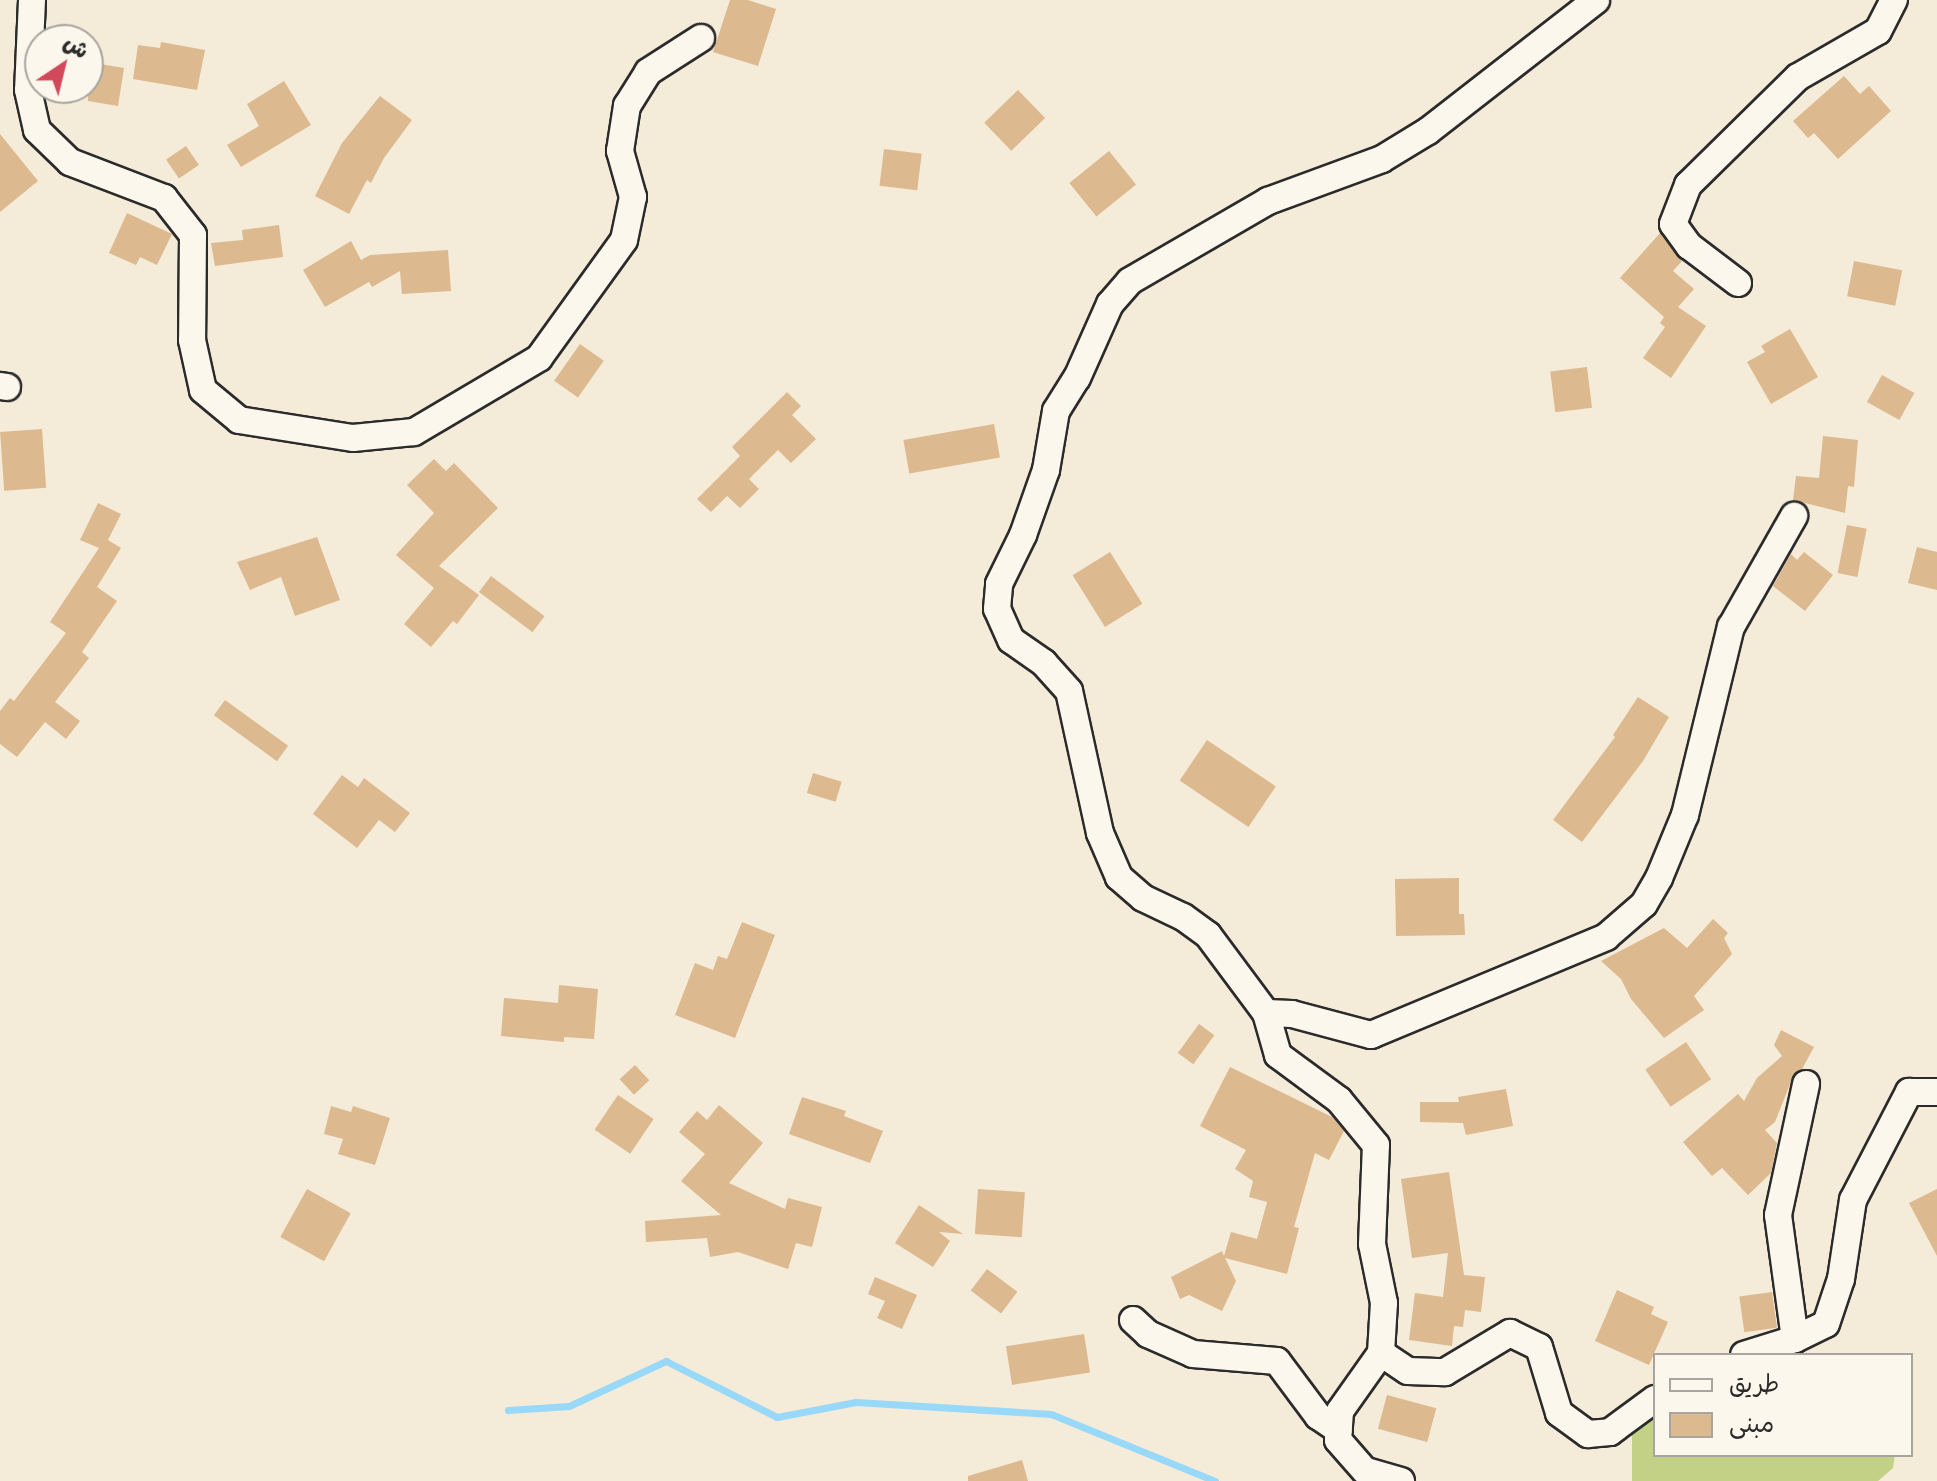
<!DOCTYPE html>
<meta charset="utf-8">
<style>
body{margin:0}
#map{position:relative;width:1937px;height:1481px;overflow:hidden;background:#f5ebd9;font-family:Delius,"Playpen Sans Arabic",sans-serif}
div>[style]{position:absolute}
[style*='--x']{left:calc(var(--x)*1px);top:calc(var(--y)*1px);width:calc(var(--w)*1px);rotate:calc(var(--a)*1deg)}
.green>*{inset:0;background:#c2d185}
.stream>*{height:7px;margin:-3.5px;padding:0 3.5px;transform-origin:3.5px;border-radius:3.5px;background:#98d8f9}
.building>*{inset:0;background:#dcb98e;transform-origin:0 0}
.roads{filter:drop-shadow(2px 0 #2b2b2b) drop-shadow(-2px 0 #2b2b2b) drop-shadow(0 2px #2b2b2b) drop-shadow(0 -2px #2b2b2b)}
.minor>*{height:26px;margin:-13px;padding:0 13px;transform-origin:13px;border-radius:13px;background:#fbf7ec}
span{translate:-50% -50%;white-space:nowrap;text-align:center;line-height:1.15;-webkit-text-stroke:6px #fbf7ec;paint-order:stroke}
.legend{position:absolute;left:1653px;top:1353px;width:260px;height:104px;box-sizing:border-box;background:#fbf7ec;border:2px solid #a8a59f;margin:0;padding:10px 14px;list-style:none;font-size:24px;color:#2b2b2b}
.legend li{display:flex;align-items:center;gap:16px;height:40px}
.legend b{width:40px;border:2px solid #a8a59f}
.north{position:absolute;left:24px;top:24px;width:80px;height:80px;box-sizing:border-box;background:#fbf7ec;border:2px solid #a8a59f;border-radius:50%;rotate:35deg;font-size:22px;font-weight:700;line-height:32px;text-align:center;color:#2b2b2b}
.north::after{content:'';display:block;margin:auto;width:28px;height:36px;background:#d1495b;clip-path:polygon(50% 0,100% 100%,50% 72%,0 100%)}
</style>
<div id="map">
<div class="green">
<div style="clip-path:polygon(1655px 1411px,1655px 1455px,1895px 1455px,1893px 1468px,1878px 1481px,1632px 1481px,1632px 1428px)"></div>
</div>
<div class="stream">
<div style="--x:508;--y:1410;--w:61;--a:-3.8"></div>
<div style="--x:569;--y:1406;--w:107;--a:-24.9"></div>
<div style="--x:666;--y:1361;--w:124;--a:26.8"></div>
<div style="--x:777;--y:1417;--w:80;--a:-10.8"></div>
<div style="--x:856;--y:1402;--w:195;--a:3.5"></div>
<div style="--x:1051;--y:1414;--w:177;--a:22.2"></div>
</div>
<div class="building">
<div style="clip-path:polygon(730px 0,748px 0,776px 9px,758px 66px,713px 52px)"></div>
<div style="clip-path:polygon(161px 42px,205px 50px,197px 90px,133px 79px,138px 45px,160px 48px)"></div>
<div style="clip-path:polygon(88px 62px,124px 68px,118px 106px,88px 101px)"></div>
<div style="clip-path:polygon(1844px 76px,1860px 94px,1869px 86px,1891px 111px,1838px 159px,1814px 133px,1808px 138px,1793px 121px)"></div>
<div style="clip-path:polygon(284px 81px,311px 125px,241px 167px,227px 145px,259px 126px,247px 104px)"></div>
<div style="left:1018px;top:90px;width:39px;height:47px;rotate:46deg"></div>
<div style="clip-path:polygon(380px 96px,412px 120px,384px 158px,371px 183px,367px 180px,349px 214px,315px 196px,342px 143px)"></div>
<div style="clip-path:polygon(0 134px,38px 181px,0 212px)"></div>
<div style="left:186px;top:146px;width:23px;height:24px;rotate:56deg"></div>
<div style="left:884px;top:149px;width:38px;height:37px;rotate:7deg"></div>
<div style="left:1109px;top:151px;width:43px;height:51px;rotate:51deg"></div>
<div style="clip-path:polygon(127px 213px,172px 234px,157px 265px,140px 257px,136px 265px,109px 253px)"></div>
<div style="clip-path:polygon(279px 225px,283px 257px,215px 266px,211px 243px,243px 240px,242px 230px)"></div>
<div style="clip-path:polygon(1660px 233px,1682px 261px,1673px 271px,1694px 289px,1678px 307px,1706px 326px,1671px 378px,1643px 358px,1665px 327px,1660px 323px,1664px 317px,1620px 278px)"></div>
<div style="clip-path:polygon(351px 241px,361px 260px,370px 255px,448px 250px,451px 291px,402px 294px,400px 271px,372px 287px,369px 282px,325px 307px,303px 270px)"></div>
<div style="left:1854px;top:261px;width:49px;height:36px;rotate:11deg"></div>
<div style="clip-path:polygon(1790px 329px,1818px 377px,1771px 404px,1747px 362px,1765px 352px,1761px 346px)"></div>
<div style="left:580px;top:344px;width:29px;height:45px;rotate:35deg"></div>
<div style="left:1587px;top:367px;width:41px;height:37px;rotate:83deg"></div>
<div style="left:1882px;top:375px;width:37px;height:31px;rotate:29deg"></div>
<div style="clip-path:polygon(787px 392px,801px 406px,792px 415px,816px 439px,791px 463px,778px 450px,749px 479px,759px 489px,740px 508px,727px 496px,711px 512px,697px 499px,740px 456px,732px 447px)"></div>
<div style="left:994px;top:424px;width:34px;height:92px;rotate:80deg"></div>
<div style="left:42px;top:429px;width:59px;height:42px;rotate:86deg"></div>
<div style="clip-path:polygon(1823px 436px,1858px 440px,1854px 487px,1848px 486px,1845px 513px,1793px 500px,1796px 476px,1819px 478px)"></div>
<div style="clip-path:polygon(434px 459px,446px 471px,454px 463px,498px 508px,439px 566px,479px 595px,457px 624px,453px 621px,431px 647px,404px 624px,434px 588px,396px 555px,434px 513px,407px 485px)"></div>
<div style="clip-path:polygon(98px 503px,121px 514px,108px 540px,121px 548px,97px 587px,117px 601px,82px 652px,89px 658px,55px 702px,80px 721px,66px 739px,45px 722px,17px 757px,0 744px,0 711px,10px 698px,14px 701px,66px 633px,50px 622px,99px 548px,80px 540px)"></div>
<div style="left:1847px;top:525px;width:20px;height:49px;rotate:11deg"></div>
<div style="clip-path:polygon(317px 537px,340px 600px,295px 616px,281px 577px,250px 590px,237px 562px)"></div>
<div style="clip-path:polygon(1917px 547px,1937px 552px,1937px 590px,1908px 583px)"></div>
<div style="left:1110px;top:552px;width:61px;height:44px;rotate:58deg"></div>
<div style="clip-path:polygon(1804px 552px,1833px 575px,1805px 611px,1773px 586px,1791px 554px,1797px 560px)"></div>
<div style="left:491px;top:576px;width:67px;height:20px;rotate:37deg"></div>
<div style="clip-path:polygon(1638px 697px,1669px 717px,1643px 761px,1582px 842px,1553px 820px,1615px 737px,1613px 735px)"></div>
<div style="left:225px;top:700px;width:78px;height:19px;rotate:36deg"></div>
<div style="left:1207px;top:740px;width:83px;height:49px;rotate:34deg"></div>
<div style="left:813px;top:773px;width:30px;height:21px;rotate:17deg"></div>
<div style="clip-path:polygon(342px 775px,358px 787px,364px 778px,410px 813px,395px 832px,379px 820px,357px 848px,313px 814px)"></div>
<div style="clip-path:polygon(1459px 878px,1459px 914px,1464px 914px,1465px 935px,1396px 936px,1395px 879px)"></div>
<div style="clip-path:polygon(1713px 919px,1728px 933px,1724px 938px,1732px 954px,1694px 996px,1704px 1010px,1664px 1038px,1631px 999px,1621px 979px,1601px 961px,1664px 928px,1687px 948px)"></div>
<div style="clip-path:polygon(742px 922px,775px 935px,735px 1038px,675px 1015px,695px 963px,713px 970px,718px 956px,727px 959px)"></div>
<div style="clip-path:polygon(559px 985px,598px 989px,594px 1039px,564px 1037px,564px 1042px,501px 1036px,504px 998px,558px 1003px)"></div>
<div style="left:1199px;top:1024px;width:19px;height:36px;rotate:36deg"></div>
<div style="clip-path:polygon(1781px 1030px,1814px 1047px,1802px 1069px,1794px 1074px,1775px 1122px,1765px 1130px,1777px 1143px,1771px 1173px,1748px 1195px,1722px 1168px,1712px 1176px,1683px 1142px,1738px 1094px,1744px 1101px,1757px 1078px,1782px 1056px,1774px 1045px)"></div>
<div style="left:1686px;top:1042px;width:45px;height:49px;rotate:56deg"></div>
<div style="left:635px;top:1065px;width:21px;height:21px;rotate:47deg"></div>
<div style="clip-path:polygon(1230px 1067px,1332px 1117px,1344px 1131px,1329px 1160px,1315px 1153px,1294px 1227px,1299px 1228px,1287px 1274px,1225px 1258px,1236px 1281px,1222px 1311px,1189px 1295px,1180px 1299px,1171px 1277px,1222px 1251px,1224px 1256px,1231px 1232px,1257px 1239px,1267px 1202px,1249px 1197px,1253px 1181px,1235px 1169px,1246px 1150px,1200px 1126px)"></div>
<div style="clip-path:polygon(1506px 1089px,1513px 1126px,1466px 1135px,1463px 1123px,1420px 1122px,1420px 1102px,1459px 1102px,1458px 1097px)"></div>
<div style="left:618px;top:1095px;width:43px;height:42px;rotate:34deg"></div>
<div style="clip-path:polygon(802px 1097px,846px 1111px,844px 1116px,883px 1131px,870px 1163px,789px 1134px)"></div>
<div style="clip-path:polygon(719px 1105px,763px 1143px,729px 1183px,785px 1209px,788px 1198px,822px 1207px,812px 1247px,796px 1243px,788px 1269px,738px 1252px,710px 1257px,707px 1238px,646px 1242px,645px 1221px,721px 1215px,681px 1181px,705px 1154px,679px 1132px,697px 1111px,707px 1120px)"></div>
<div style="clip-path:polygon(331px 1106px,351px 1112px,353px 1106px,390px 1118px,375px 1165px,338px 1154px,343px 1139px,324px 1134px)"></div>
<div style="clip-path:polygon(1449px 1172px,1464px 1275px,1485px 1277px,1481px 1312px,1465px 1310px,1463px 1327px,1454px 1326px,1452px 1346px,1409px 1340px,1415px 1293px,1443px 1297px,1448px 1253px,1412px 1258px,1401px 1179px)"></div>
<div style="left:307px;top:1189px;width:50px;height:55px;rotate:29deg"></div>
<div style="left:978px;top:1189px;width:47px;height:45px;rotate:4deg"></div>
<div style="clip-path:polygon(1937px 1189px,1937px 1256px,1909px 1203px)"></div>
<div style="clip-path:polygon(919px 1205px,963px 1234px,939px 1232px,950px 1241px,933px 1267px,895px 1243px)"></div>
<div style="left:987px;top:1269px;width:38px;height:27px;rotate:37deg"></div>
<div style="clip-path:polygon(875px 1277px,917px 1295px,902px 1329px,877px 1318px,885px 1301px,868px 1294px)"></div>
<div style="clip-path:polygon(1617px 1290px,1654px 1307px,1651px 1314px,1668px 1322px,1649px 1365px,1595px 1341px)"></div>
<div style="left:1772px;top:1292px;width:36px;height:33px;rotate:82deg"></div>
<div style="left:1084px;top:1334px;width:39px;height:79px;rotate:81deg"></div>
<div style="left:1387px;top:1395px;width:51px;height:35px;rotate:15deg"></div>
<div style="clip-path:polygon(1022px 1460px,1028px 1481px,968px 1481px,968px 1476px)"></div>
</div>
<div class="roads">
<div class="minor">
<div style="--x:32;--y:0;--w:90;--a:92.5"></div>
<div style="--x:28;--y:90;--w:41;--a:77.3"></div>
<div style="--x:37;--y:130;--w:46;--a:44.1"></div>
<div style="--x:70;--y:162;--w:101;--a:21"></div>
<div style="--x:164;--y:198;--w:47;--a:51.9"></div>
<div style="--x:193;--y:235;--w:105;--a:90.5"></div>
<div style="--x:192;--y:340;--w:51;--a:77.6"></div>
<div style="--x:203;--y:390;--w:47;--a:39.8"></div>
<div style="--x:239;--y:420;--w:115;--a:9"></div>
<div style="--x:353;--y:438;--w:61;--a:-5.6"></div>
<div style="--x:414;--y:432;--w:145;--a:-30.6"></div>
<div style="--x:539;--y:358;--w:145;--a:-54.2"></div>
<div style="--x:624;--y:240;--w:44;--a:-78.2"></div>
<div style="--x:633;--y:197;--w:48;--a:-105.8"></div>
<div style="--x:620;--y:151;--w:46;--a:-81.2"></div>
<div style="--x:627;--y:106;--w:40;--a:-58"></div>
<div style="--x:648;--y:72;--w:63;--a:-32.7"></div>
<div style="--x:1738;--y:283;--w:61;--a:-142.9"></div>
<div style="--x:1689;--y:246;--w:27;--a:-126"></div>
<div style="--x:1673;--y:224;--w:42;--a:-69"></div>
<div style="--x:1688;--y:185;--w:154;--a:-44.5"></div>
<div style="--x:1798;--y:77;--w:92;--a:-29.9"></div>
<div style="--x:1878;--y:31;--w:35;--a:-63"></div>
<div style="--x:0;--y:386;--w:7;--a:8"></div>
<div style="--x:1266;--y:1013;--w:26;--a:2"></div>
<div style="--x:1292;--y:1014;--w:82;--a:14.9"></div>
<div style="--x:1371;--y:1035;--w:255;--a:-22.6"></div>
<div style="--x:1606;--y:937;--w:50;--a:-41"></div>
<div style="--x:1644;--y:904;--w:30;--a:-60"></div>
<div style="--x:1659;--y:878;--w:68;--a:-67.6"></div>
<div style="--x:1685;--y:815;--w:194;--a:-76.3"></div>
<div style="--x:1731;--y:627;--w:128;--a:-60.4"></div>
<div style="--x:1133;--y:1320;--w:21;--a:43"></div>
<div style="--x:1148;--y:1334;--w:49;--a:24"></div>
<div style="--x:1193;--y:1354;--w:84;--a:4.8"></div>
<div style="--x:1277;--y:1361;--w:69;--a:53.3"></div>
<div style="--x:1318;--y:1416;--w:25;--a:34"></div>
<div style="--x:1795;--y:1339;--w:125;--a:-97.8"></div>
<div style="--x:1778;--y:1215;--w:134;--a:-77.9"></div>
<div style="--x:1381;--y:1353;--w:32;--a:34"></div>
<div style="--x:1408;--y:1371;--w:37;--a:2"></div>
<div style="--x:1445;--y:1372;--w:76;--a:-31"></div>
<div style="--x:1510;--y:1333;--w:32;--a:26"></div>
<div style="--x:1539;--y:1347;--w:69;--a:73.1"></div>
<div style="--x:1559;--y:1413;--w:36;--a:36"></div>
<div style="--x:1588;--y:1434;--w:22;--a:-5"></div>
<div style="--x:1610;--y:1432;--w:56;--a:-36.3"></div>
<div style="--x:1744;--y:1355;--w:53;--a:-17.4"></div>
<div style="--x:1795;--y:1339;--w:34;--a:-26"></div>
<div style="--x:1826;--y:1324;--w:47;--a:-71.6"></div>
<div style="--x:1841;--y:1279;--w:80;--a:-81.4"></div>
<div style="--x:1853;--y:1200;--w:122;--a:-62.6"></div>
<div style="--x:1909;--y:1092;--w:28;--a:0"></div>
<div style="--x:1401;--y:1481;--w:37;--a:-164"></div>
<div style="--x:1365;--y:1471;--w:41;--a:-131.1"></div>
<div style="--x:1338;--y:1440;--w:29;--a:-86"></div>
<div style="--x:1340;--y:1411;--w:71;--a:-54.7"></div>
<div style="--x:1381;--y:1353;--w:50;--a:-86.6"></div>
<div style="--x:1384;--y:1303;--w:60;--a:-101.5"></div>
<div style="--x:1372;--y:1244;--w:99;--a:-87.7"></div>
<div style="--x:1376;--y:1145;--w:58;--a:-129.4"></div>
<div style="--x:1339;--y:1100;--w:76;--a:-143.6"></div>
<div style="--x:1278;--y:1055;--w:44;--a:-105.9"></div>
<div style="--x:1266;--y:1013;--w:97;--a:-126.6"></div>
<div style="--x:1208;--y:935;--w:31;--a:-144"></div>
<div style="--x:1183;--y:917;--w:44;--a:-154.6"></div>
<div style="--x:1143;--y:898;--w:32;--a:-139"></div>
<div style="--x:1119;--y:877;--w:48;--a:-113.4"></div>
<div style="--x:1100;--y:833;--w:145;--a:-102.3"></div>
<div style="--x:1069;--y:691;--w:38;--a:-132"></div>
<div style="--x:1044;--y:663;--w:40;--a:-145.1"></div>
<div style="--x:1011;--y:640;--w:34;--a:-114"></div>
<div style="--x:997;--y:609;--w:25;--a:-85"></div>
<div style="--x:999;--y:584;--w:55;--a:-63.9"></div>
<div style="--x:1023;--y:535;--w:69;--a:-70.5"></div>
<div style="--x:1046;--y:470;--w:60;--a:-80.4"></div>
<div style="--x:1056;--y:411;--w:39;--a:-58"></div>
<div style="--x:1077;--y:378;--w:81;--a:-66"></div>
<div style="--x:1110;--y:304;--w:30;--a:-49"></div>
<div style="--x:1130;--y:281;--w:160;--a:-30.1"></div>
<div style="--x:1268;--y:201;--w:121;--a:-20.2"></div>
<div style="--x:1382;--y:159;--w:54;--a:-31.3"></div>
<div style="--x:1428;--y:131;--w:213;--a:-37.9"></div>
</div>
</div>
<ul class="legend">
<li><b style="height:10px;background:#fbf7ec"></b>طريق</li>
<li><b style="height:22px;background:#dcb98e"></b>مبنى</li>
</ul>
<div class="north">ش</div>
</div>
